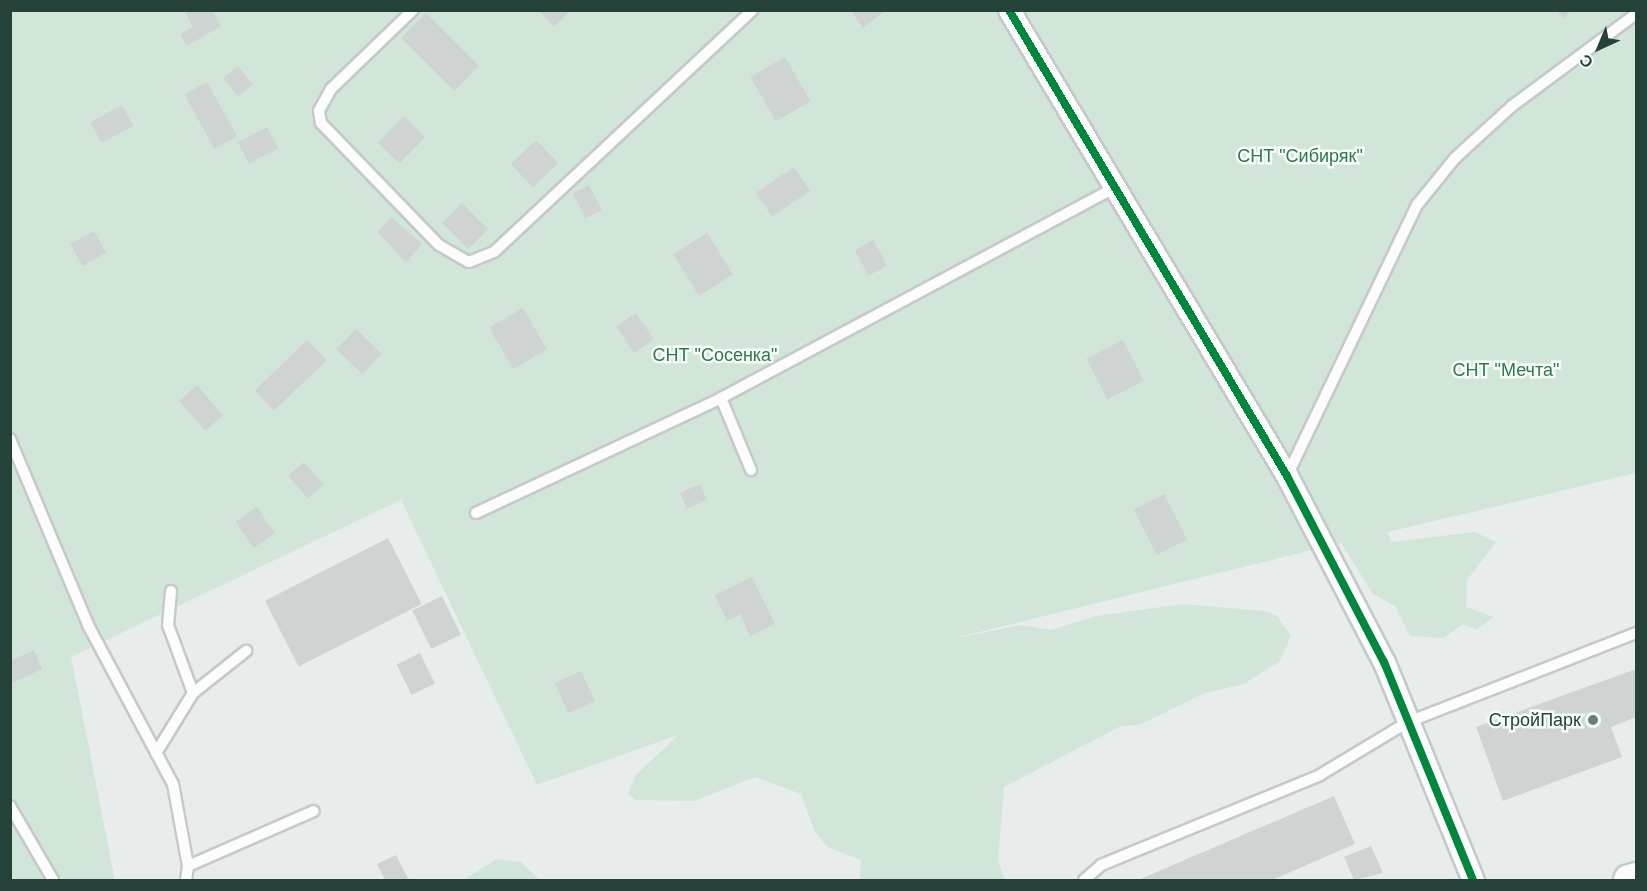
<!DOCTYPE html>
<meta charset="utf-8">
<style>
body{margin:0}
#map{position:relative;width:1647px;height:891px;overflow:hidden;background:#e8edeb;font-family:Arial,sans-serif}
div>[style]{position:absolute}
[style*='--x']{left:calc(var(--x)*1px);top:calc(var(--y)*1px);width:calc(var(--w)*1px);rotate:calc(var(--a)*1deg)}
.green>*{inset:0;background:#d1e6d8}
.building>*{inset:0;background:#cfd4d2;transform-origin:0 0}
.roads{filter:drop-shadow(2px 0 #c5cac8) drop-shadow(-2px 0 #c5cac8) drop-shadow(0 2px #c5cac8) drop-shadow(0 -2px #c5cac8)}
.lane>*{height:10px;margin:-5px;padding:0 5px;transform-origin:5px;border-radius:5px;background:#fcfcfc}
.street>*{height:21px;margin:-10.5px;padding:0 10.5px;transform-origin:10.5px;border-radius:10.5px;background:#fcfcfc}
.secondary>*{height:30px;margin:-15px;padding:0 15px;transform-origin:15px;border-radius:15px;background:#fcfcfc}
.cycleway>*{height:8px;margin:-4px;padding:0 4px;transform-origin:4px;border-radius:4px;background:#00873e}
.dots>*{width:16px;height:16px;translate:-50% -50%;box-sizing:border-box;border:3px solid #f7fbf9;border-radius:50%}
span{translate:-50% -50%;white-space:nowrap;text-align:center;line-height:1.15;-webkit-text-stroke:5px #f7fbf9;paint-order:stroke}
.park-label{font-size:18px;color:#2d7a4b}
.poi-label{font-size:18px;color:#24423a}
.right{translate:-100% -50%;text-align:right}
.frame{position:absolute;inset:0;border:12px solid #24423a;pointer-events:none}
.north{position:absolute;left:1569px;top:18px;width:60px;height:60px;-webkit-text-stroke:4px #f7fbf9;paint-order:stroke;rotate:224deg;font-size:16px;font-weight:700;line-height:24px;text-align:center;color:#24423a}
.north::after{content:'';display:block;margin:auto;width:21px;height:27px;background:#24423a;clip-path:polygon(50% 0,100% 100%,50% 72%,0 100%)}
</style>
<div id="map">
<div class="green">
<div style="clip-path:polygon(10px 11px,1636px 11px,1636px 473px,1388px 532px,1391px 542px,1475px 532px,1496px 542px,1467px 580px,1466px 607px,1494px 617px,1476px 630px,1463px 624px,1444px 638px,1410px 636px,1395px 606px,1373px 594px,1341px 543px,947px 640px,1020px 625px,1051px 630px,1096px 616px,1183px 604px,1265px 611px,1277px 616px,1291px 636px,1280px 661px,1244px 684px,1205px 693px,1139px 725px,1121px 726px,1004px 787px,998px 860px,1005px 880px,860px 880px,861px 860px,827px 847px,814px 830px,801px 794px,755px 777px,694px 801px,635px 800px,628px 793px,636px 775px,678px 735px,537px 785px,401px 500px,71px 657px,115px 880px,11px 880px)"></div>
<div style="clip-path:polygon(497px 859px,521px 862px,540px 880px,463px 880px)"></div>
</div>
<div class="building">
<div style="clip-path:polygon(184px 10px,212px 10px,221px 26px,187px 46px,180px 34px,193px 27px)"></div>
<div style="clip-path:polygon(538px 10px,571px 10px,554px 27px)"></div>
<div style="clip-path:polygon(850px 10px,886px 10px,863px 28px)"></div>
<div style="clip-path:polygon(1556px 10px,1573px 10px,1563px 18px)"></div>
<div style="left:426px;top:13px;width:75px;height:35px;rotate:45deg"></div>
<div style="left:785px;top:57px;width:51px;height:40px;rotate:60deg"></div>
<div style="left:238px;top:66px;width:24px;height:19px;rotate:52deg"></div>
<div style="left:207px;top:82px;width:62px;height:26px;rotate:61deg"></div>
<div style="left:122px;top:105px;width:24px;height:36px;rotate:62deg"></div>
<div style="left:404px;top:116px;width:30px;height:37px;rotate:45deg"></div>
<div style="left:267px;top:127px;width:24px;height:33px;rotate:62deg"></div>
<div style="left:536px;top:140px;width:32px;height:35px;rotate:46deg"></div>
<div style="left:794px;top:167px;width:29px;height:46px;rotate:56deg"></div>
<div style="left:589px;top:185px;width:28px;height:18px;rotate:63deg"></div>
<div style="left:462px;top:203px;width:37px;height:28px;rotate:45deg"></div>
<div style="clip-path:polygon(391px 217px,422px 244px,406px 263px,378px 232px)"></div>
<div style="left:94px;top:231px;width:25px;height:27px;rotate:61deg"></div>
<div style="left:707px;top:233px;width:49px;height:40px;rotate:58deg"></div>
<div style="left:873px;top:240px;width:29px;height:21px;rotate:61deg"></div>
<div style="left:523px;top:308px;width:48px;height:39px;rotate:60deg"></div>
<div style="left:636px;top:313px;width:32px;height:24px;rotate:56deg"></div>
<div style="left:356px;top:329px;width:36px;height:28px;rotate:44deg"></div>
<div style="left:307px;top:340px;width:28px;height:73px;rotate:46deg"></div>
<div style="left:1123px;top:340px;width:46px;height:41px;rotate:63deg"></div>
<div style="left:197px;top:385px;width:40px;height:24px;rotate:49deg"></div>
<div style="left:304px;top:462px;width:30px;height:21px;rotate:49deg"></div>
<div style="left:700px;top:484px;width:17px;height:22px;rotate:66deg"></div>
<div style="left:1164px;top:494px;width:51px;height:34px;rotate:63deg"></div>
<div style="left:257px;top:507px;width:32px;height:26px;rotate:56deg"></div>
<div style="left:388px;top:538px;width:74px;height:138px;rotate:63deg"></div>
<div style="clip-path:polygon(752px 577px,775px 624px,750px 636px,740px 614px,727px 621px,715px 595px)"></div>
<div style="left:442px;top:596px;width:43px;height:33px;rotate:64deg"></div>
<div style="clip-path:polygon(34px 650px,42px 669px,10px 684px,10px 661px)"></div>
<div style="left:420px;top:653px;width:34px;height:26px;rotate:64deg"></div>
<div style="clip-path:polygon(1636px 669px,1636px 717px,1611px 727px,1622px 757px,1503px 801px,1476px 727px)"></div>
<div style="left:581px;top:671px;width:33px;height:29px;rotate:65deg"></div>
<div style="clip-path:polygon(1334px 796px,1355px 844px,1272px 880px,1138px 880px)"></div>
<div style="clip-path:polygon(1371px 846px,1383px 873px,1354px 880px,1344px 857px)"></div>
<div style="clip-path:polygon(396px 855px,409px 880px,385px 880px,377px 864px)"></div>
</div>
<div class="roads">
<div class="lane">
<div style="--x:413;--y:10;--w:114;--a:136.1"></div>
<div style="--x:331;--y:89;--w:25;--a:119"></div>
<div style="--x:319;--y:111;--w:12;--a:81"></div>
<div style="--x:321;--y:123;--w:170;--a:46"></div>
<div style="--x:439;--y:245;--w:34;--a:30"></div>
<div style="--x:469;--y:262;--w:27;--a:-22"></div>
<div style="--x:494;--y:252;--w:354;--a:-43.1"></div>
<div style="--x:10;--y:439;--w:202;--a:67.2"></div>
<div style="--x:88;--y:625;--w:180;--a:61.9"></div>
<div style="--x:173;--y:784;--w:83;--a:79.6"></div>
<div style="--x:188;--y:866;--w:14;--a:98"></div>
<div style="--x:751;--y:470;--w:78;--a:-112.6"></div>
<div style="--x:721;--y:398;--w:450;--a:-28.1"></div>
<div style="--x:1287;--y:476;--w:301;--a:-64.4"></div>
<div style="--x:1417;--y:205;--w:60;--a:-51"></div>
<div style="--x:1455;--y:158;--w:77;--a:-42.4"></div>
<div style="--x:1512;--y:106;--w:154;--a:-36.6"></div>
<div style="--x:476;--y:513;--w:271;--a:-25.1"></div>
<div style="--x:171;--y:591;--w:34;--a:95"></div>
<div style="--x:168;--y:625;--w:72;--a:69.8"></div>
<div style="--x:156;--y:753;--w:70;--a:-58.3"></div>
<div style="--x:193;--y:693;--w:68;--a:-38.4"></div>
<div style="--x:10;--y:806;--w:86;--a:59.8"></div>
<div style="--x:188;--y:866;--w:137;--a:-23.6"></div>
<div style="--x:1084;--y:880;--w:23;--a:-41"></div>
<div style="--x:1101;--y:865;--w:237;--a:-22.3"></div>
<div style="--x:1320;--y:775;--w:103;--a:-31.1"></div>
<div style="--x:1408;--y:722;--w:245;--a:-21.3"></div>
</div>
<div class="street">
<div style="--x:1009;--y:10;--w:543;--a:59.18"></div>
<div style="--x:1287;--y:476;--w:210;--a:62.5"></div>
<div style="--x:1384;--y:662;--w:235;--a:67.8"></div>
</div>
<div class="secondary">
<div style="--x:1629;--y:880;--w:7;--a:-16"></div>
</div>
</div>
<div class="cycleway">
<div style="--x:1009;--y:10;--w:543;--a:59.18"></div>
<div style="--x:1287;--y:476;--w:210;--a:62.5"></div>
<div style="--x:1384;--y:662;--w:235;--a:67.8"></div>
</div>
<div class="dots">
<div style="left:1593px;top:720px;background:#697e78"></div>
</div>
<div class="park-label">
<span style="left:1300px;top:156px">СНТ "Сибиряк"</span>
<span style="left:715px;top:355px">СНТ "Сосенка"</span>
<span style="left:1506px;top:370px">СНТ "Мечта"</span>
</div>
<div class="poi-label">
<span class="right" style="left:1581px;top:720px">СтройПарк</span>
</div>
<div class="frame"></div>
<div class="north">С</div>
</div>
